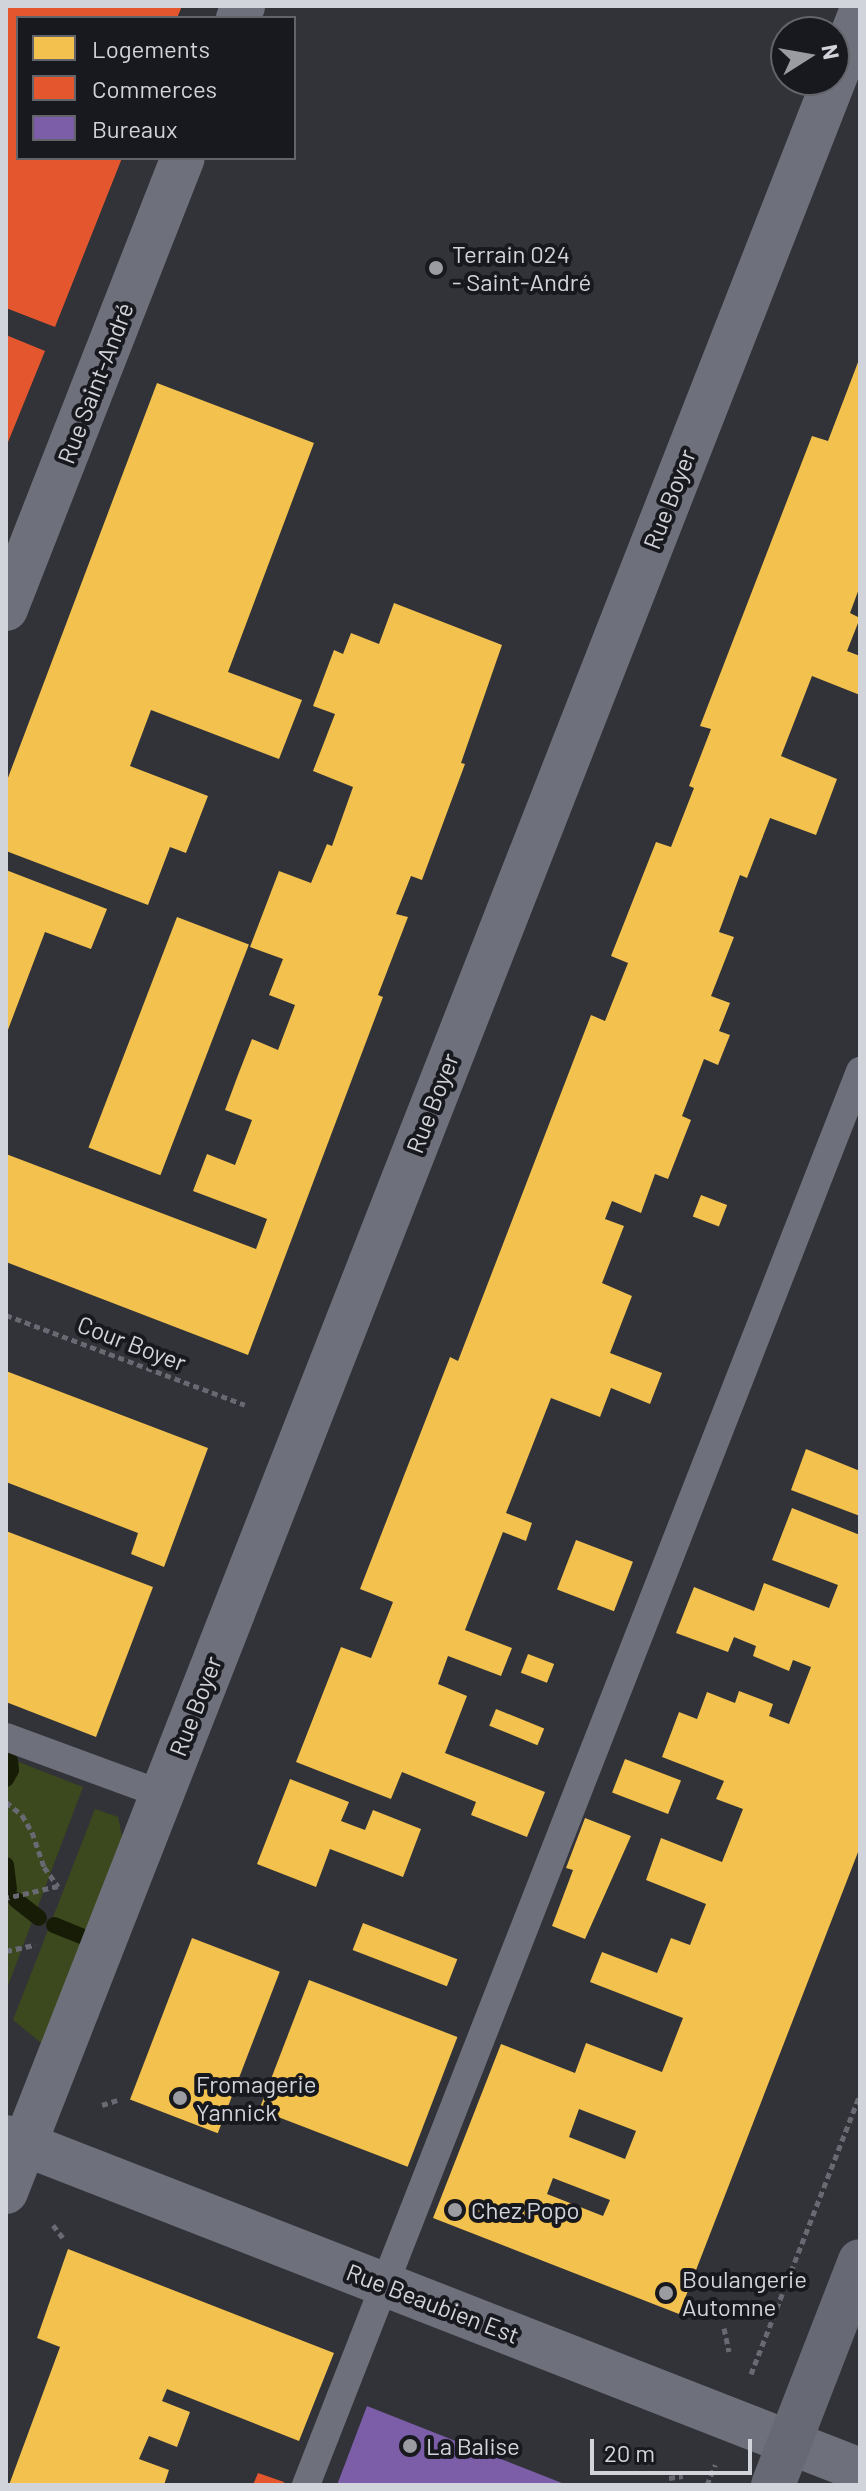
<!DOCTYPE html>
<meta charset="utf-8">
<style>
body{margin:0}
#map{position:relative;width:866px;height:2491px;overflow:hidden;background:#323338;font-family:Barlow,sans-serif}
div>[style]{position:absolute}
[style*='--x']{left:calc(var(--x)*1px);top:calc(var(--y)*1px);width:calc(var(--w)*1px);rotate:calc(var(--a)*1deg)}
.green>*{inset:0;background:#3c481d}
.homes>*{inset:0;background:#f2c14e;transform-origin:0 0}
.shops>*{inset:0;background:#e4572e}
.offices>*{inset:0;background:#7b5ea7}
.stream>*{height:16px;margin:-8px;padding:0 8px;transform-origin:8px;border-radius:8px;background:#161c05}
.path>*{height:5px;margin-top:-2.5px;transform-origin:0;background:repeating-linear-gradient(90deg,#686972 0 6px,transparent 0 10px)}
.service>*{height:28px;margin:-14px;padding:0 14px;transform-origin:14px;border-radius:14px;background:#6e707c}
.minor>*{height:44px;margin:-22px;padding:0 22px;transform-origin:22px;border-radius:22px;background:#6e707c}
.tertiary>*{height:44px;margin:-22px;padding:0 22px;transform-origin:22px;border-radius:22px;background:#6e707c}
.secondary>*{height:44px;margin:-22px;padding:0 22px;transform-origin:22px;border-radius:22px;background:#676974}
.dots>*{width:22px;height:22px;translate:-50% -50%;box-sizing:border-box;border:4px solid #18191e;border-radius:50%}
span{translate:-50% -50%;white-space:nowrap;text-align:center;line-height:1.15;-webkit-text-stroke:8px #18191e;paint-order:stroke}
.poi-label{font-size:24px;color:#d2d4db}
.left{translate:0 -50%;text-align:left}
.street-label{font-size:24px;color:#d2d4db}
.frame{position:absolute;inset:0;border:8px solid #d2d4db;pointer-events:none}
.legend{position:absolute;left:16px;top:16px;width:280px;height:144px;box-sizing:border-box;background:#18191e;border:2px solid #62646a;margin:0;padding:10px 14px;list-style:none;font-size:24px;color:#d2d4db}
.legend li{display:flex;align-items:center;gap:16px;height:40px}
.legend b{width:40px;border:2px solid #62646a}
.north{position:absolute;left:770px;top:16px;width:80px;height:80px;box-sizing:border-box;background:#18191e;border:2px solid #62646a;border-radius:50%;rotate:79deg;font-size:22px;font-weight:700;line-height:32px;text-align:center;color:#d2d4db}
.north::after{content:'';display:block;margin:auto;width:28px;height:36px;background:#9a9ca2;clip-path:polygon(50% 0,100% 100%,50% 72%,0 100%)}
.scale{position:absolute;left:590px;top:2439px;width:162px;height:36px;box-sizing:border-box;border:4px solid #d2d4db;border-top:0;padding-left:10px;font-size:24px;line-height:28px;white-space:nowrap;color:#d2d4db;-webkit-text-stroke:6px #18191e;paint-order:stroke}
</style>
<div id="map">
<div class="green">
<div style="clip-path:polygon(6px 1757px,83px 1787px,6px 1991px)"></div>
<div style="clip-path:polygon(95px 1809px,118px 1817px,122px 1836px,45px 2046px,13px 2020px)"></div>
</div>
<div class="homes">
<div style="clip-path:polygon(860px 357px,860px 586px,850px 613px,860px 618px,847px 651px,860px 656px,860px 695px,812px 676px,781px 756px,837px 779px,816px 835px,770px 818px,747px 878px,740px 875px,719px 932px,734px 937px,711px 996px,730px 1003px,719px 1031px,730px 1035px,718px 1065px,704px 1059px,682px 1116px,691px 1120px,668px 1179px,655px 1174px,641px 1213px,612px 1201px,605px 1219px,624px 1226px,602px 1283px,632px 1296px,610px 1353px,662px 1373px,650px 1404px,611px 1388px,600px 1417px,551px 1398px,506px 1513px,532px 1523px,526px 1541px,503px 1532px,465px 1630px,512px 1648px,501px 1676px,448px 1656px,438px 1684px,467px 1696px,445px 1753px,545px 1792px,527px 1837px,471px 1815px,476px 1802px,402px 1772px,391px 1799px,296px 1762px,341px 1647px,371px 1658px,393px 1602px,360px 1589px,450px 1357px,458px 1361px,591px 1015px,605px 1021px,628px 963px,611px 956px,656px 842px,671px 847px,694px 788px,689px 786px,711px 729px,700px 726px,812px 436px,828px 441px)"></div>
<div style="clip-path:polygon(157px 383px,314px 443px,228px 672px,302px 700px,279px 759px,151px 710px,130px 766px,208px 796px,186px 853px,170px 847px,148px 905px,6px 851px,6px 783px)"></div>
<div style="clip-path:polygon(394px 603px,502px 645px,461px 763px,465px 764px,422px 880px,411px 876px,396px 914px,408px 917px,378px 995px,383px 997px,248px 1355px,6px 1262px,6px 1154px,256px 1249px,267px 1219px,193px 1191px,207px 1154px,235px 1165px,252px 1120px,225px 1110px,238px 1075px,252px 1039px,278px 1050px,295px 1005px,269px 995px,283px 959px,250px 947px,279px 871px,311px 883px,327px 844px,332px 846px,353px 787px,313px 771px,335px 714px,313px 706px,334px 650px,343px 654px,351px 633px,379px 644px)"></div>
<div style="clip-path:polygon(6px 870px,107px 909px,91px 949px,45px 932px,6px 1035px)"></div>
<div style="left:177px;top:917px;width:77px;height:247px;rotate:21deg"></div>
<div style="left:701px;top:1195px;width:28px;height:23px;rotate:21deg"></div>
<div style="clip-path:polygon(6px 1371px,208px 1448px,164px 1567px,131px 1554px,138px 1533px,6px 1482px)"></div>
<div style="clip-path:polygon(806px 1449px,860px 1471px,860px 1516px,791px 1490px)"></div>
<div style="clip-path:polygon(evenodd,792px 1508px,860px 1535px,860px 1847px,679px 2314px,433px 2218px,501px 2044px,575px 2073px,586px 2043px,662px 2072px,683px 2018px,590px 1982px,602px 1952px,657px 1973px,671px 1938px,690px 1945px,706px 1904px,646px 1880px,661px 1838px,722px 1862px,743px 1809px,716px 1799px,724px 1781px,662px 1757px,679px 1712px,697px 1719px,707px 1692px,735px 1703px,739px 1691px,773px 1704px,769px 1716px,789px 1724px,811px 1667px,793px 1660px,789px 1671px,753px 1656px,756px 1646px,734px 1637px,728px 1652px,676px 1633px,694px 1587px,754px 1611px,764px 1583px,829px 1608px,838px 1585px,772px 1560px,792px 1508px,579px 2109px,636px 2131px,625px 2159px,569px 2137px,579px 2109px,792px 1508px,553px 2178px,610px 2200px,603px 2216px,547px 2194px,553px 2178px)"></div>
<div style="clip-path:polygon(6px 1531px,153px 1587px,96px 1737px,6px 1702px)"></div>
<div style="left:576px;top:1540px;width:61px;height:53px;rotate:21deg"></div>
<div style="left:528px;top:1654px;width:28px;height:20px;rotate:21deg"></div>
<div style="left:496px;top:1709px;width:52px;height:18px;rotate:22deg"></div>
<div style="left:625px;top:1759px;width:60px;height:36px;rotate:21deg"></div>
<div style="clip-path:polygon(290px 1779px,349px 1802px,341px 1821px,365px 1830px,373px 1810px,421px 1829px,403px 1877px,330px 1849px,316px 1887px,257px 1864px)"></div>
<div style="clip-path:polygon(585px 1818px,631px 1836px,585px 1939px,552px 1926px,573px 1870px,566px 1868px)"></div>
<div style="left:363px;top:1923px;width:101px;height:29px;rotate:21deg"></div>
<div style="left:192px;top:1938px;width:94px;height:173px;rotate:21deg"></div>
<div style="left:309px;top:1980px;width:159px;height:139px;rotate:21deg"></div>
<div style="clip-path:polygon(68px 2249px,334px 2353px,299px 2441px,167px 2389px,162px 2401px,190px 2412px,177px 2447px,149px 2436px,139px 2459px,169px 2470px,164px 2485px,9px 2485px,60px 2347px,37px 2338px)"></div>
</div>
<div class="shops">
<div style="clip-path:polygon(6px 6px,182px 6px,177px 18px,18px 18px,18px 158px,122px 158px,55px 327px,6px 308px)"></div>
<div style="clip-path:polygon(6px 335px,45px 351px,6px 447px)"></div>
<div style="clip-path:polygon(258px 2473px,284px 2482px,283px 2485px,253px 2485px)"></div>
</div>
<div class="offices">
<div style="clip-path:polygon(367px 2406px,567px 2485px,337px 2485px)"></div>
</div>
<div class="stream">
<div style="--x:6;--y:1779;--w:10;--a:-61"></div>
<div style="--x:11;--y:1770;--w:9;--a:-96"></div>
<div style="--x:6;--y:1865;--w:24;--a:83"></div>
<div style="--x:16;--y:1900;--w:29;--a:38"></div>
<div style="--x:54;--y:1925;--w:29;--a:22"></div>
</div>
<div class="path">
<div style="--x:6;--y:1315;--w:255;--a:20.6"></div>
<div style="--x:6;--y:1802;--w:21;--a:39"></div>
<div style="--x:22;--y:1815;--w:20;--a:60"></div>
<div style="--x:32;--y:1832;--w:37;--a:71"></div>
<div style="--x:44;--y:1867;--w:24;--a:54"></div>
<div style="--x:58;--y:1886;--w:53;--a:167"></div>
<div style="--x:6;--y:1951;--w:30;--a:-12"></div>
<div style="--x:102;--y:2105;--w:16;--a:-18"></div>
<div style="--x:53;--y:2225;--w:16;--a:52"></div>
<div style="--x:724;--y:2328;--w:24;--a:78"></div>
<div style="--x:751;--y:2374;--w:300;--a:-68.7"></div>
<div style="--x:669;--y:2478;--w:14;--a:-8"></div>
<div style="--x:707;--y:2485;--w:22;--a:-68"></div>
</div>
<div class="service">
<div style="--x:6;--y:1737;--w:165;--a:20.2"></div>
<div style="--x:306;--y:2485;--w:1519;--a:-68.6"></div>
</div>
<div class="minor">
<div style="--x:238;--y:18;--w:13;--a:-67"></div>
<div style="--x:6;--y:609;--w:484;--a:-68.6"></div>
<div style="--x:6;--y:2192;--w:2339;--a:-68.59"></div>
</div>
<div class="tertiary">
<div style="--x:6;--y:2137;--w:917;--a:21.3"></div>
</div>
<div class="secondary">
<div style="--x:773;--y:2485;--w:240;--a:-68.8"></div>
</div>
<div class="dots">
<div style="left:436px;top:268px;background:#9a9ca2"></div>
<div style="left:180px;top:2098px;background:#9a9ca2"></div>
<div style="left:455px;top:2210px;background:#9a9ca2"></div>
<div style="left:666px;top:2293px;background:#9a9ca2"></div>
<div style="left:410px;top:2446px;background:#9a9ca2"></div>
</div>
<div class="poi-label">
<span class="left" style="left:452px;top:268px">Terrain 024<br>- Saint-André</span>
<span class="left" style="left:196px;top:2098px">Fromagerie<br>Yannick</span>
<span class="left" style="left:471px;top:2210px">Chez Popo</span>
<span class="left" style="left:682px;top:2293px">Boulangerie<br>Automne</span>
<span class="left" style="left:426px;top:2446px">La Balise</span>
</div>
<div class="street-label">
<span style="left:95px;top:383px;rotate:-69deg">Rue Saint-André</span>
<span style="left:669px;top:499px;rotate:-69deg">Rue Boyer</span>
<span style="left:432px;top:1103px;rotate:-69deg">Rue Boyer</span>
<span style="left:132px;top:1343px;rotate:21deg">Cour Boyer</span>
<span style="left:195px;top:1706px;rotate:-69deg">Rue Boyer</span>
<span style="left:433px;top:2303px;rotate:21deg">Rue Beaubien Est</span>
</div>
<div class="frame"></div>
<ul class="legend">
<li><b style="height:22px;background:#f2c14e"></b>Logements</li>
<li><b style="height:22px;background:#e4572e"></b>Commerces</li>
<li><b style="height:22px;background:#7b5ea7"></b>Bureaux</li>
</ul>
<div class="north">N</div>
<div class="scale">20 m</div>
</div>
